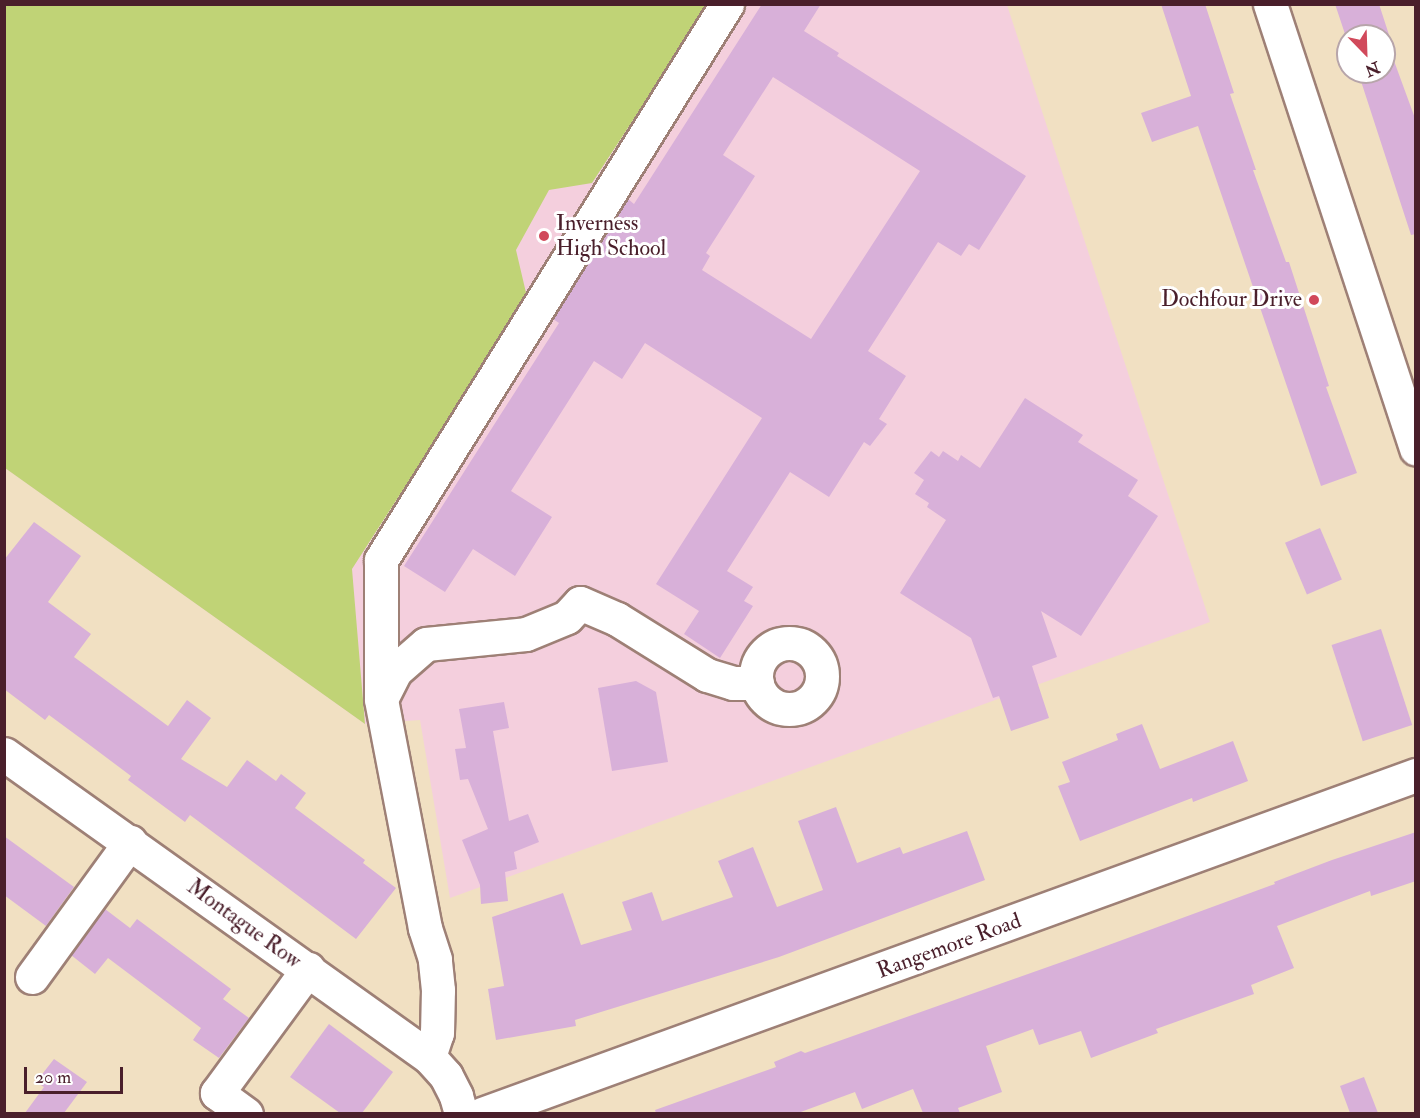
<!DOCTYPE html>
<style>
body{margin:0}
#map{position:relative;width:1420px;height:1118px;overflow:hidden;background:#f1e0c2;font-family:"IM FELL Double Pica",serif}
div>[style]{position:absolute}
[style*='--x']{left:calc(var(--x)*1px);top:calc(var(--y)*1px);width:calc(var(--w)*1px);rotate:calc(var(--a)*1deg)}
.built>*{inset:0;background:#f4cfdd}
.green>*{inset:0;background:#c0d376}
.building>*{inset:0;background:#d8b0d9;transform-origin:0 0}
.roads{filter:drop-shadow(2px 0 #9e8076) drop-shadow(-2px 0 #9e8076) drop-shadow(0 2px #9e8076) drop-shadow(0 -2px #9e8076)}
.minor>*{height:33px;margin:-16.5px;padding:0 16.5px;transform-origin:16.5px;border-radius:16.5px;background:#fff}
.minor>.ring{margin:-16.5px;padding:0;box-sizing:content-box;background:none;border:33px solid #fff;border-radius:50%}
.dots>*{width:16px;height:16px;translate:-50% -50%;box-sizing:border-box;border:3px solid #fff;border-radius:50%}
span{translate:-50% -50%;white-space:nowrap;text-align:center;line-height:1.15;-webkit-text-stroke:6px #fff;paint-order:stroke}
.poi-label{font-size:22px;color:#4a1f2b}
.left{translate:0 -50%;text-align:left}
.right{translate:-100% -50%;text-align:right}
.street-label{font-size:22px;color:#4a1f2b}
.frame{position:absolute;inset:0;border:6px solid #4a1f2b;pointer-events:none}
.north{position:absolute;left:1336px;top:24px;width:60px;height:60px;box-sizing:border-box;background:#fff;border:2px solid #b7a5aa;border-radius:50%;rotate:157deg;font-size:16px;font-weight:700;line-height:24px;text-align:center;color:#4a1f2b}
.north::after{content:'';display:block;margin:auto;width:21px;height:27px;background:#d1495b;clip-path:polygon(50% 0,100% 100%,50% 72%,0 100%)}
.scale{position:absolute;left:24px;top:1067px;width:99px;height:27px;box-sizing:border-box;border:3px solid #4a1f2b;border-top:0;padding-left:8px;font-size:18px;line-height:21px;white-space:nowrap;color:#4a1f2b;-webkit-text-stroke:4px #fff;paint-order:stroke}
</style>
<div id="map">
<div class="built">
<div style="clip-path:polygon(5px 5px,1007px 5px,1210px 622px,450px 898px,420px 720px,365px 724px,5px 468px)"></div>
</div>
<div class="green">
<div style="clip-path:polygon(5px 5px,708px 5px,592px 183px,549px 190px,516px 250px,527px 297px,352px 569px,365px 724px,5px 468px)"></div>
</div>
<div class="building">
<div style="clip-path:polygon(evenodd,762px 4px,821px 4px,804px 31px,839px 53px,837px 56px,1026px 176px,979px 250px,969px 244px,961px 256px,938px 242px,868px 351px,906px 376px,879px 419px,887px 424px,870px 446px,864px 442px,829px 497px,790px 472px,727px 571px,753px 587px,744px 601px,753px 606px,720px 658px,684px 634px,699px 611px,656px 584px,762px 418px,645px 343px,622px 379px,594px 361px,511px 491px,552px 517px,515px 576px,473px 549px,445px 592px,404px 566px,559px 323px,553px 319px,628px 199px,634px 204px,762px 4px,773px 77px,920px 171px,811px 339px,702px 270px,710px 256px,706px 253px,755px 176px,723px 155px,773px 77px)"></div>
<div style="clip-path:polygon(1161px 4px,1205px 4px,1234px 93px,1230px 94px,1256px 170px,1253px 170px,1286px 262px,1289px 262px,1329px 386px,1326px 387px,1357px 473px,1321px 486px,1198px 126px,1152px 142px,1141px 113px,1191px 96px)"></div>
<div style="clip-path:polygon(1335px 4px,1379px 4px,1390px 38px,1386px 39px,1416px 121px,1416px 234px,1411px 235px,1358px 72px,1384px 72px,1384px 36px,1348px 36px,1348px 43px)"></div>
<div style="clip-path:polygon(1025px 398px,1083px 435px,1078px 442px,1138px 480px,1128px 496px,1158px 516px,1081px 636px,1041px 611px,1057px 657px,1032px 666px,1049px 718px,1011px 731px,999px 696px,993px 698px,971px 638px,900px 593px,946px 520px,927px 507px,929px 503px,915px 494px,924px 480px,914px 473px,931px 451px,939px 457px,943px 451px,958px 461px,961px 455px,980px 468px)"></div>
<div style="clip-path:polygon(34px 522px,81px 556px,48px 602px,91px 634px,74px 657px,168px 726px,187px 700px,211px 718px,181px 759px,227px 787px,247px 760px,276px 781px,281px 774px,306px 793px,295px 808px,365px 860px,363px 863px,396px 888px,356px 939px,190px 815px,185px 822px,128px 780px,131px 776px,87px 743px,49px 715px,45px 720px,4px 689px,4px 560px)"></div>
<div style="left:1320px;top:528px;width:56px;height:38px;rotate:67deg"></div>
<div style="left:1381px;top:629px;width:101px;height:52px;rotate:72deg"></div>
<div style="clip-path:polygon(636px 681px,656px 692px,668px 762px,612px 771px,598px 688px)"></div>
<div style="clip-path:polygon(504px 702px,509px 728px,493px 731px,509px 821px,528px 814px,539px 842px,514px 852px,517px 869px,505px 872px,508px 901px,481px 904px,480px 885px,462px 840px,488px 829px,468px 779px,460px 780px,455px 749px,466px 748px,459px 709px)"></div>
<div style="clip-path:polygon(1142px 724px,1160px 769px,1233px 741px,1248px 781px,1193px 802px,1192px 798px,1080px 841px,1058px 786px,1070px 782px,1062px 762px,1118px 740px,1116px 734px)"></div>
<div style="clip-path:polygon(836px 807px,857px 863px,900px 847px,903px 854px,967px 831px,985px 880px,779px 957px,575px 1020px,576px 1026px,496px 1040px,488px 989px,504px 986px,492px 917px,563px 893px,581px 945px,632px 930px,622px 902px,652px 892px,662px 921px,733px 897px,718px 861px,753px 847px,777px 907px,823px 890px,798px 821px)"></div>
<div style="clip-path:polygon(1416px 832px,1416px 881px,1371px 896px,1370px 891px,1277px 926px,1294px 968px,1251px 985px,1254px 994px,1156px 1029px,1158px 1033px,1091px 1058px,1081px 1031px,1039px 1045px,1033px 1029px,986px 1046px,1002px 1092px,958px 1108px,960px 1113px,923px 1113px,913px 1089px,862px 1109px,855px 1092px,798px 1113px,656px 1113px,655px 1110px,776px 1067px,774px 1062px,801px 1051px,805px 1053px,1076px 957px,1275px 884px,1274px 882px,1332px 860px)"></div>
<div style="clip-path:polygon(4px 836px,74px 887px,46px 926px,4px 895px)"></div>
<div style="clip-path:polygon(105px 909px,130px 928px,137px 919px,231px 989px,223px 999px,249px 1018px,219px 1058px,193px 1040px,201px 1028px,108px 958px,95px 974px,71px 955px)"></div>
<div style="clip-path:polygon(329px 1024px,393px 1072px,362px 1113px,340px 1113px,290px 1077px)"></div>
<div style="clip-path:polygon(54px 1059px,87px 1082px,64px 1113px,25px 1113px,44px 1087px,36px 1082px)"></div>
<div style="clip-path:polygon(1364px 1077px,1378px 1113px,1350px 1113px,1340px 1086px)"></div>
</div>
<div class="roads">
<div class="minor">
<div style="--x:1270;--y:4;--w:468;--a:71.8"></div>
<div class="ring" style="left:756px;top:643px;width:33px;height:33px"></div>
<div style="--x:381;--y:696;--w:136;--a:-90"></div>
<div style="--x:381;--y:560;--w:655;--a:-58.11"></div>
<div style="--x:4;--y:754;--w:522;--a:35.49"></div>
<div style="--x:429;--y:1057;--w:25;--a:48"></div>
<div style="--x:446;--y:1076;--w:22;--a:63"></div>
<div style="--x:456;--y:1096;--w:19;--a:74"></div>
<div style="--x:32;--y:977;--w:167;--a:-54"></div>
<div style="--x:429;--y:1057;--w:25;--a:-72"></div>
<div style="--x:437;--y:1033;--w:43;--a:-88.7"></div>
<div style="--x:438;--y:990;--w:31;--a:-96"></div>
<div style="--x:435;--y:959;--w:33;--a:-108"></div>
<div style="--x:425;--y:928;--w:233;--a:-100.9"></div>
<div style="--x:381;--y:699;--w:31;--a:-63"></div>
<div style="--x:395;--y:671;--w:41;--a:-41.1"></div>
<div style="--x:426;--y:644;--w:100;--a:-5.7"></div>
<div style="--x:526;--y:634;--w:44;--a:-22.5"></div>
<div style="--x:567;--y:617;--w:19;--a:-47"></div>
<div style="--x:580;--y:603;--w:40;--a:23.4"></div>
<div style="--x:617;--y:619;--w:106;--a:31.9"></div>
<div style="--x:707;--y:675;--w:27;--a:17"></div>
<div style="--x:733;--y:683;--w:24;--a:0"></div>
<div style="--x:246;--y:1114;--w:36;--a:-144"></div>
<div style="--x:217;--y:1093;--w:154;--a:-53.7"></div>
<div style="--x:482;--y:1114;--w:994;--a:-19.95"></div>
</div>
</div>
<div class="dots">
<div style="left:544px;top:236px;background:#d1495b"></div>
<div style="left:1314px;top:300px;background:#d1495b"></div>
</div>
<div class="poi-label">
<span class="left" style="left:556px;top:236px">Inverness<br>High School</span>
<span class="right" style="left:1302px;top:300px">Dochfour Drive</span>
</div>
<div class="street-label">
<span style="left:244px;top:924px;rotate:36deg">Montague Row</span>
<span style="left:949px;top:946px;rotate:-20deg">Rangemore Road</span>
</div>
<div class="frame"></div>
<div class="north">N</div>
<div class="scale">20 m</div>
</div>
